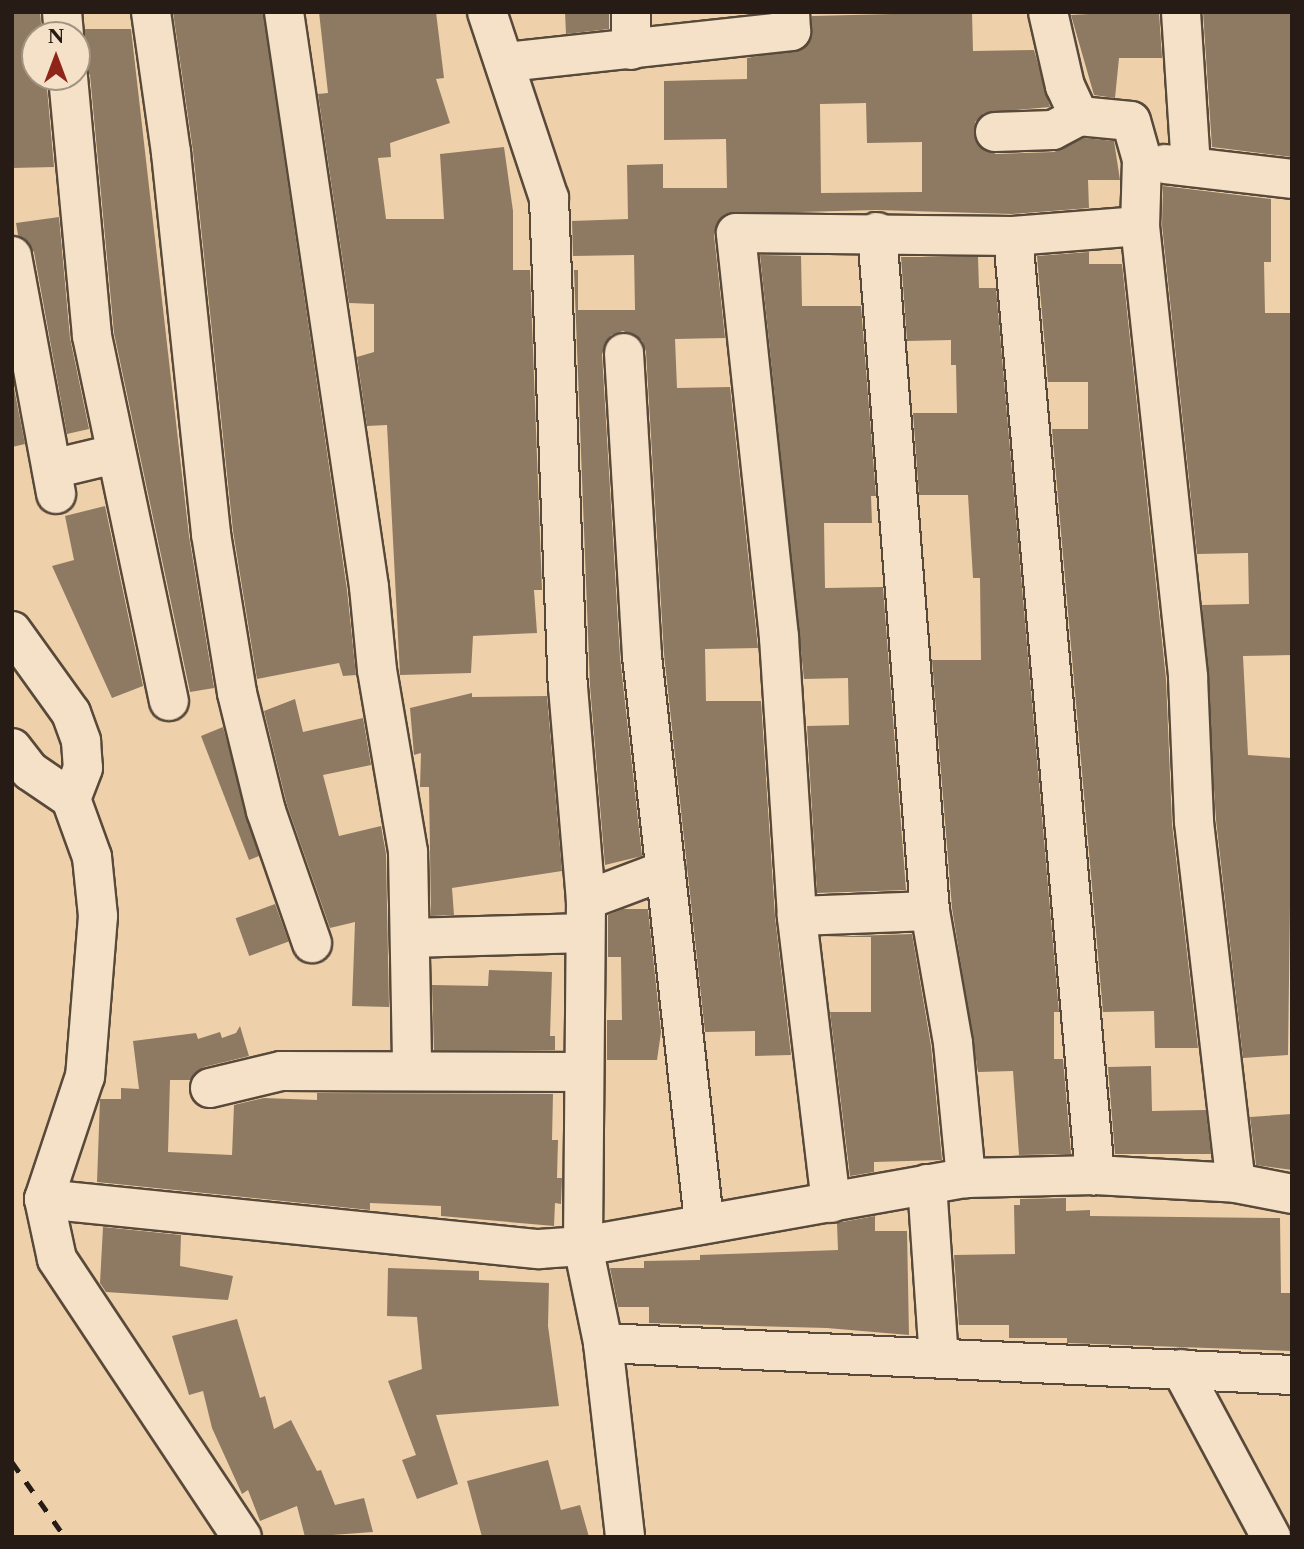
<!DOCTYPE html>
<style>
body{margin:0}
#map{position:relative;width:1304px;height:1549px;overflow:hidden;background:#eed1aa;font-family:"Libre Caslon Text",serif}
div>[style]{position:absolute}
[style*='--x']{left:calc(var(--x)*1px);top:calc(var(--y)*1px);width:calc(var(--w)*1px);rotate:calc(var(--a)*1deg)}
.building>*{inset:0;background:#8e7a62;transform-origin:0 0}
.roads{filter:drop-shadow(2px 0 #58493a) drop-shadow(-2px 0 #58493a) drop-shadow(0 2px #58493a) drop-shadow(0 -2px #58493a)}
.minor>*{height:38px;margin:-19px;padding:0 19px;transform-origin:19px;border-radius:19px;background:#f4e1c8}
.rail>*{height:5px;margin-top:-2.5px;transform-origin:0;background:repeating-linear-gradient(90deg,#261c15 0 12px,transparent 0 24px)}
span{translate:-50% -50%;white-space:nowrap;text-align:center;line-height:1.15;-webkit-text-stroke:7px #f4e1c8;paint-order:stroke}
.frame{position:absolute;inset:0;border:14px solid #261c15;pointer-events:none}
.north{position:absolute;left:21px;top:21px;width:70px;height:70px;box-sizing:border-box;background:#f4e1c8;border:2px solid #a29280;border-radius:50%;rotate:0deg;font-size:19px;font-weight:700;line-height:28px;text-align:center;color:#261c15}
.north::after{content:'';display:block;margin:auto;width:24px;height:32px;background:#8f2418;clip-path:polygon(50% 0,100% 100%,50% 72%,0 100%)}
</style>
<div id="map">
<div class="building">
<div style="clip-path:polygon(12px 12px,40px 12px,42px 35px,35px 35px,35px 77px,46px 77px,54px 167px,12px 168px)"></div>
<div style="clip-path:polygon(173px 12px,263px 12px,347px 590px,356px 675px,343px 676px,339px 663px,257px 679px,233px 531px,193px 151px)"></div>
<div style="clip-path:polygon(319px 12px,436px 12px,444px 78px,436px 79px,450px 123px,390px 143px,391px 157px,378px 158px,386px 219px,444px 219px,440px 154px,504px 147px,513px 211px,513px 270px,530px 270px,542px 590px,534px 590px,537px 633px,473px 636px,471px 673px,400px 675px,387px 425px,367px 426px,357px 357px,374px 352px,374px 304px,349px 303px,318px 94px,328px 93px)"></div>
<div style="clip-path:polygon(565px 12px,609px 12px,609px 29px,566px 34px)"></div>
<div style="clip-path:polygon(evenodd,972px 12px,973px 51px,1034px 50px,1050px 107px,984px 113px,975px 122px,977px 144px,996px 154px,1054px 152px,1084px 138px,1114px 141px,1120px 180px,1088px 180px,1089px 208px,1012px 214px,876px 210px,725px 214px,717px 223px,714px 235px,725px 338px,675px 339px,677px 388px,730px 387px,758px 648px,705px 649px,706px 701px,761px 701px,775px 917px,791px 1055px,755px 1056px,755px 1031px,705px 1032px,664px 654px,646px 352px,642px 340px,623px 331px,611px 335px,602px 354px,620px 657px,642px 856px,605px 865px,590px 686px,574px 270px,578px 270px,578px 310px,635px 310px,634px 255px,573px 256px,572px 221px,628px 219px,627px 165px,663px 164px,663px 188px,727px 188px,726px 139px,664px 140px,664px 81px,747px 79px,747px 58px,804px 48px,811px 40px,812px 16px,972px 12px,866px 103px,867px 143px,922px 142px,922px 192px,821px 193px,820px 104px,866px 103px)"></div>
<div style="clip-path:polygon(1124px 12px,1159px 12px,1162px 58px,1119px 58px,1115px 98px,1094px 95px,1071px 15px)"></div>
<div style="clip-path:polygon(1203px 12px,1292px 12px,1292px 157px,1212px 147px)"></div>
<div style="clip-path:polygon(85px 29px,131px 29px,189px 536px,214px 688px,190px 692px,114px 333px,90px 75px,77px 57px)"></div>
<div style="clip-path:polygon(1163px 186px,1271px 199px,1271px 262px,1264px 262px,1265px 313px,1292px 313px,1292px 655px,1243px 656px,1248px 755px,1292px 758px,1288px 1055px,1243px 1058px,1216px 820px,1202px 605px,1249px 604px,1248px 553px,1197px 554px,1162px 225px)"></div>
<div style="clip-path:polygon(59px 217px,70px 338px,89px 429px,67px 434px,34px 252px,18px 235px,16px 223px)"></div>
<div style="clip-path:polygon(1089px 252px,1089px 264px,1122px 264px,1166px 679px,1172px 824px,1198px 1048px,1155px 1048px,1154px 1011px,1103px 1012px,1052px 429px,1088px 429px,1088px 382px,1048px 382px,1037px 256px)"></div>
<div style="clip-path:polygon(760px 255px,801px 256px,802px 306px,861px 306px,876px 496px,871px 496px,872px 523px,824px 523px,825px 588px,883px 587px,906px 890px,817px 893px,807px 726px,849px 725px,848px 678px,804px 679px)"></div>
<div style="clip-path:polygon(901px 257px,978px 257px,979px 288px,996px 288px,1059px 1012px,1054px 1012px,1054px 1059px,1063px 1059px,1071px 1154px,1019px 1155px,1013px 1071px,978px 1072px,952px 908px,932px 660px,981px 660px,980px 578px,973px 578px,968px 495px,919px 495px,913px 413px,957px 413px,956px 365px,951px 365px,951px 340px,907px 341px)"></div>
<div style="clip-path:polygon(12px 378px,25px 444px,12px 447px)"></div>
<div style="clip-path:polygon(105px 506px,143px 686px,112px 698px,52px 566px,74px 560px,65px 516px)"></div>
<div style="clip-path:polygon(472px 693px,472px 697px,547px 696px,562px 871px,452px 888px,454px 915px,431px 916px,429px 787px,420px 787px,421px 753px,414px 755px,410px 708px)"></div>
<div style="clip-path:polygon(295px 699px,303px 732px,363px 718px,371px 765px,323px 775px,339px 836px,381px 826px,386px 854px,389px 1007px,352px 1006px,355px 922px,330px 928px,287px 805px,264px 711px)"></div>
<div style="clip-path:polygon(223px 727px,259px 856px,249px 860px,201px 736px)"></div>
<div style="left:275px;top:904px;width:40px;height:42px;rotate:70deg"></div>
<div style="clip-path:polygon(623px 909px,648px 909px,661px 1032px,657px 1060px,607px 1060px,607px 1020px,622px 1020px,621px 957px,608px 957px,608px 915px)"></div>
<div style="clip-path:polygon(912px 934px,931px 1046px,942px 1160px,874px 1162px,874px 1172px,850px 1176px,830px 1012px,871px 1012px,871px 937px,822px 937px)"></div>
<div style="clip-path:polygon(489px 970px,552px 972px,550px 1036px,555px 1036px,555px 1050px,434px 1050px,432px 985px,488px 986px)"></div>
<div style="clip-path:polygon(240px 1026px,249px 1056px,204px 1067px,190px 1080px,170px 1080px,168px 1152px,232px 1155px,234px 1105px,264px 1098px,317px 1100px,317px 1093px,553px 1094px,552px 1140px,558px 1140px,557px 1178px,562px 1178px,561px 1204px,555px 1203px,554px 1226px,441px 1216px,441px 1206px,370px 1203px,370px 1210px,97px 1182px,100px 1099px,121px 1099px,121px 1088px,139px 1089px,133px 1041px,196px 1033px,198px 1039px,220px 1032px,222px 1038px,236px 1033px)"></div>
<div style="clip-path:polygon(1151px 1066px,1152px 1111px,1206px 1110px,1211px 1154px,1115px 1154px,1108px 1067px)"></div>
<div style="clip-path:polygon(1292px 1114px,1292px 1170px,1256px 1165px,1250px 1117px)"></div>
<div style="clip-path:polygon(1066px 1198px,1066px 1211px,1090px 1210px,1090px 1216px,1280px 1218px,1281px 1293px,1292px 1293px,1292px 1351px,1067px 1343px,1067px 1338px,1009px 1338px,1009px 1325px,959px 1325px,954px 1255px,1015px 1254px,1014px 1205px,1020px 1205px,1020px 1199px)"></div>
<div style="clip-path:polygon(875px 1216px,875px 1231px,907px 1231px,909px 1335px,827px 1328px,649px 1323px,649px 1307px,618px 1307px,610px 1268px,644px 1268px,644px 1261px,700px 1260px,700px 1255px,838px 1250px,837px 1223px)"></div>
<div style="clip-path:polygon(103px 1227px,181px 1235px,180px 1266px,233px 1276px,228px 1300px,106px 1292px,100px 1283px)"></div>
<div style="clip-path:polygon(388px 1268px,479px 1271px,479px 1280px,549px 1283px,548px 1326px,559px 1406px,436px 1415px,458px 1484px,417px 1499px,402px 1460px,416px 1455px,388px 1381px,422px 1369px,417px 1317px,387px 1316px)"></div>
<div style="clip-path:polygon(237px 1319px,260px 1398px,265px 1396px,274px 1429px,291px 1420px,317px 1471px,321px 1470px,335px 1505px,364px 1498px,373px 1532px,305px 1537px,297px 1506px,260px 1521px,248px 1490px,242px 1494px,212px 1428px,203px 1391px,189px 1395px,172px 1336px)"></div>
<div style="clip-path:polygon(548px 1460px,561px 1510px,580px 1505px,589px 1537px,482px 1537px,467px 1481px)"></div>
</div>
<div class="roads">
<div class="minor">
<div style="--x:62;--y:12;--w:23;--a:85"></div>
<div style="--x:151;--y:12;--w:142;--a:81.9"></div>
<div style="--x:171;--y:153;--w:383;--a:84"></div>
<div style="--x:211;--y:534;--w:161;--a:80.7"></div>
<div style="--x:237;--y:693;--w:122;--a:76.2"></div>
<div style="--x:266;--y:811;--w:140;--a:70.8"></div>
<div style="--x:284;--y:12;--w:581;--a:81.59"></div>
<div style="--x:369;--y:587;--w:83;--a:84.5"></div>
<div style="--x:377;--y:670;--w:185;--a:80.3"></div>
<div style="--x:408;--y:852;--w:217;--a:88.9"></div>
<div style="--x:487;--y:12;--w:196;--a:71.6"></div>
<div style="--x:549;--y:198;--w:489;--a:87.8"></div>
<div style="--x:568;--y:687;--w:214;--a:85.2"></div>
<div style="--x:586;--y:900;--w:346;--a:90.5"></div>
<div style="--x:583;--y:1246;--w:99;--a:78.3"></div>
<div style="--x:603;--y:1343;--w:195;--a:83.5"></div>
<div style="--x:1048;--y:12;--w:76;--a:77.1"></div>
<div style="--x:1065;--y:86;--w:33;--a:65"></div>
<div style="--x:1079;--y:116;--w:52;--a:5.5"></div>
<div style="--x:1131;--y:121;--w:41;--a:74.2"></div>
<div style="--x:1142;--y:160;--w:66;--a:91.7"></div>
<div style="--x:1140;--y:226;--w:454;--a:83.9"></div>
<div style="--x:1188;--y:677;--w:145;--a:87.6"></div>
<div style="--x:1194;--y:822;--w:363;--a:83.4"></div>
<div style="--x:1181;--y:12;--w:155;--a:86.3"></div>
<div style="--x:631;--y:50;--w:38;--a:-90"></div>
<div style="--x:507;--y:62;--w:286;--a:-6.2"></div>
<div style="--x:791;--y:31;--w:19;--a:-93"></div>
<div style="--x:68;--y:77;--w:260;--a:84.7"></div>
<div style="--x:92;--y:336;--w:373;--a:78.1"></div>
<div style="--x:995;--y:132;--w:58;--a:-2"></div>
<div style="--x:1053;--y:130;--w:30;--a:-28"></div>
<div style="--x:1165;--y:164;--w:128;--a:6.7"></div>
<div style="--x:877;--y:232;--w:681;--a:85.54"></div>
<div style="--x:930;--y:911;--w:134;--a:80.1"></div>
<div style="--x:953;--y:1043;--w:136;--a:84.5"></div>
<div style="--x:1013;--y:236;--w:943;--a:85.01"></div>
<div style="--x:12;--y:256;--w:242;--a:79.5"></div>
<div style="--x:624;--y:353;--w:304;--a:86.6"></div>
<div style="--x:642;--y:656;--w:569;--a:83.75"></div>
<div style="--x:52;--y:469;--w:65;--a:-13.4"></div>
<div style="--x:12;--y:631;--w:101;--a:54.3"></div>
<div style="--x:71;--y:713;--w:30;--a:70"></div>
<div style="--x:81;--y:741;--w:27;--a:86"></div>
<div style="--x:83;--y:768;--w:33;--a:111"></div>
<div style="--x:12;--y:748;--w:29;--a:52"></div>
<div style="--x:30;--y:771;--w:50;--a:34.3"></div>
<div style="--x:71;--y:799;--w:62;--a:70.1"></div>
<div style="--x:92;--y:857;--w:59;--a:84.2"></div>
<div style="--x:98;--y:916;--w:161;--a:94.6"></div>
<div style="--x:85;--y:1076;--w:130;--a:108.4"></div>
<div style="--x:44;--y:1199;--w:61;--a:77.8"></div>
<div style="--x:57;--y:1259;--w:334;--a:56.4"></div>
<div style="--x:586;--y:900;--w:85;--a:-20.6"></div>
<div style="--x:797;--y:916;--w:133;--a:-2.2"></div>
<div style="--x:410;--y:938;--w:175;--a:-1.6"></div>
<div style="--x:210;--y:1088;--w:73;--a:-13.5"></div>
<div style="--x:281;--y:1071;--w:303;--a:0.2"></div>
<div style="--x:927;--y:1184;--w:174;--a:86.1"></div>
<div style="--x:44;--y:1199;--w:498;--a:5.8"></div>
<div style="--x:539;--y:1249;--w:44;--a:-3.9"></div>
<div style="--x:583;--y:1246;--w:389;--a:-10.1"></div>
<div style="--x:966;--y:1178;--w:129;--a:-1.3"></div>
<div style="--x:1095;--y:1175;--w:141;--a:3.2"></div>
<div style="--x:1236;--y:1183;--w:57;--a:11.1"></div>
<div style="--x:831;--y:1203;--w:289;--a:-96.8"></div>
<div style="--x:797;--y:916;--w:280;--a:-93.7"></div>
<div style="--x:779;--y:637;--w:406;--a:-96.1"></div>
<div style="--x:736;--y:233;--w:277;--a:0.6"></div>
<div style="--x:1013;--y:236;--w:127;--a:-4.5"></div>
<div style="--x:603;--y:1343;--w:690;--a:2.66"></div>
<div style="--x:1181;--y:1369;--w:191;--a:61.8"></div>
</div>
</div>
<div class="rail">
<div style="--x:12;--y:1462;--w:92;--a:54.8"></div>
</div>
<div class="frame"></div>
<div class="north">N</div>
</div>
